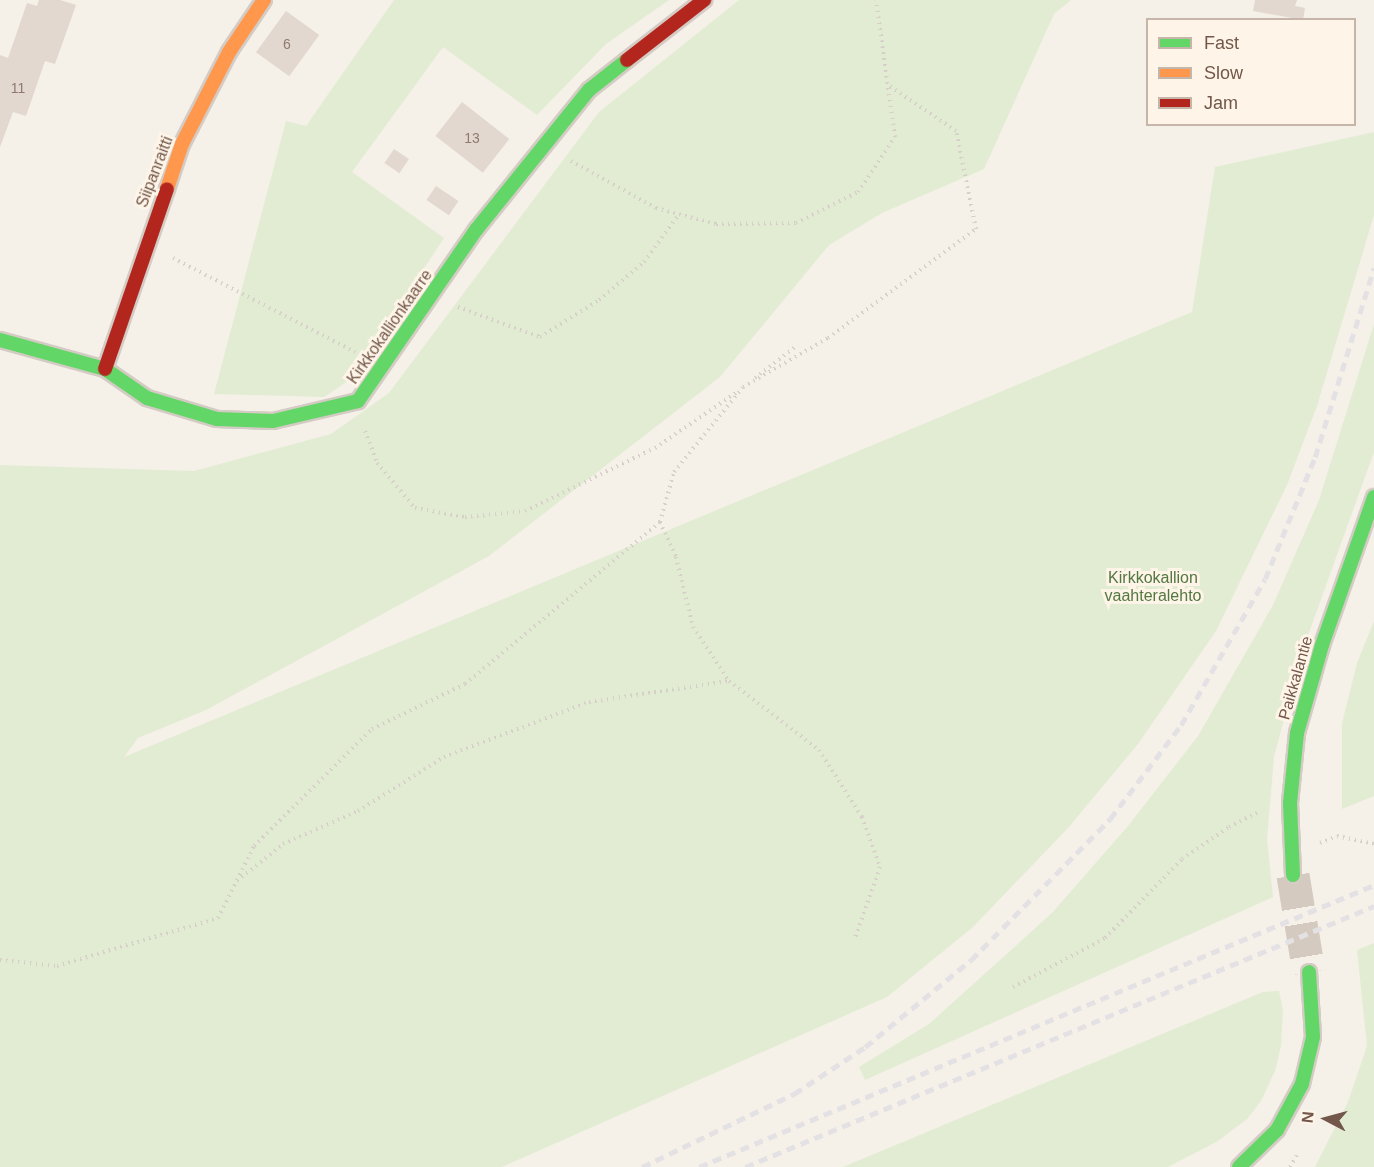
<!DOCTYPE html>
<style>
body{margin:0}
#map{position:relative;width:1374px;height:1167px;overflow:hidden;background:#f5f0e8;font-family:Helvetica,sans-serif}
div>[style]{position:absolute}
[style*='--x']{left:calc(var(--x)*1px);top:calc(var(--y)*1px);width:calc(var(--w)*1px);rotate:calc(var(--a)*1deg)}
.green>*{inset:0;background:#e2ecd3}
.building>*{inset:0;background:#e2d8d0;transform-origin:0 0}
.secondary-tunnel>*{height:33px;margin-top:-16.5px;transform-origin:0;background:repeating-linear-gradient(90deg,#d4cac0 0 33px,transparent 0 49px)}
.path>*{height:4px;margin-top:-2px;transform-origin:0;background:repeating-linear-gradient(90deg,#d7cfc9 0 1.5px,transparent 0 6px)}
.roads{filter:drop-shadow(2px 0 #d4ccc4) drop-shadow(-2px 0 #d4ccc4) drop-shadow(0 2px #d4ccc4) drop-shadow(0 -2px #d4ccc4)}
.fast>*{height:14px;margin:-7px;padding:0 7px;transform-origin:7px;border-radius:7px;background:#63d668}
.slow>*{height:14px;margin:-7px;padding:0 7px;transform-origin:7px;border-radius:7px;background:#ff974d}
.jam>*{height:14px;margin:-7px;padding:0 7px;transform-origin:7px;border-radius:7px;background:#b3261e}
.rail>*{height:4.5px;margin-top:-2.25px;transform-origin:0;background:repeating-linear-gradient(90deg,#e4e1e4 0 9px,transparent 0 15px)}
span{translate:-50% -50%;white-space:nowrap;text-align:center;line-height:1.15;-webkit-text-stroke:6px #fef5e8;paint-order:stroke}
.number-label{font-size:14px;color:#90796e}
.number-label span{-webkit-text-stroke-width:0}
.street-label{font-size:16px;color:#72574a}
.park-label{font-size:16px;color:#537842}
.legend{position:absolute;left:1146px;top:18px;width:210px;height:108px;box-sizing:border-box;background:#fef5e8;border:2px solid #c6b6a9;margin:0;padding:8px 10px;list-style:none;font-size:18px;color:#72574a}
.legend li{display:flex;align-items:center;gap:12px;height:30px}
.legend b{width:30px;border:2px solid #c6b6a9}
.north{position:absolute;left:1296px;top:1089px;width:60px;height:60px;-webkit-text-stroke:4px #fef5e8;paint-order:stroke;rotate:276deg;font-size:16px;font-weight:700;line-height:24px;text-align:center;color:#72574a}
.north::after{content:'';display:block;margin:auto;width:21px;height:27px;background:#72574a;clip-path:polygon(50% 0,100% 100%,50% 72%,0 100%)}
</style>
<div id="map">
<div class="green">
<div style="clip-path:polygon(394px 0,669px 0,606px 44px,537px 115px,443px 47px,352px 172px,444px 238px,351px 379px,324px 397px,214px 394px,286px 121px,306px 126px)"></div>
<div style="clip-path:polygon(739px 0,1071px 0,1054px 14px,984px 169px,882px 213px,829px 245px,720px 377px,489px 556px,206px 710px,138px 738px,124px 757px,1192px 312px,1215px 167px,1374px 132px,1374px 215px,1317px 406px,1287px 485px,1216px 631px,1138px 744px,1068px 828px,973px 927px,887px 997px,502px 1167px,0 1167px,0 465px,194px 471px,331px 434px,389px 393px,599px 112px)"></div>
<div style="clip-path:polygon(1374px 324px,1374px 452px,1302px 652px,1274px 757px,1267px 839px,1273px 897px,865px 1080px,859px 1067px,929px 1024px,1052px 913px,1128px 826px,1198px 736px,1273px 605px,1319px 500px)"></div>
<div style="clip-path:polygon(1374px 621px,1374px 796px,1342px 809px,1342px 723px,1357px 663px)"></div>
<div style="clip-path:polygon(1374px 943px,1374px 1167px,1315px 1167px,1348px 1102px,1367px 1046px,1357px 950px)"></div>
<div style="clip-path:polygon(1279px 991px,1283px 1010px,1281px 1046px,1275px 1071px,1261px 1101px,1247px 1119px,1218px 1141px,1168px 1167px,843px 1167px,1263px 992px)"></div>
</div>
<div class="building">
<div style="clip-path:polygon(39px 0,60px 0,76px 5px,55px 64px,45px 61px,26px 116px,13px 112px,0 147px,0 55px,8px 58px,27px 3px,37px 6px)"></div>
<div style="clip-path:polygon(1255px 0,1297px 0,1295px 6px,1305px 8px,1303px 20px,1253px 11px)"></div>
<div style="left:286px;top:11px;width:41px;height:51px;rotate:36deg"></div>
<div style="left:462px;top:102px;width:60px;height:43px;rotate:38deg"></div>
<div style="left:394px;top:149px;width:18px;height:17px;rotate:34deg"></div>
<div style="left:436px;top:186px;width:27px;height:17px;rotate:34deg"></div>
</div>
<div class="secondary-tunnel">
<div style="--x:1293;--y:875;--w:98;--a:80.6"></div>
</div>
<div class="path">
<div style="--x:571;--y:161;--w:97;--a:28.9"></div>
<div style="--x:656;--y:208;--w:62;--a:14.9"></div>
<div style="--x:716;--y:224;--w:80;--a:-0.7"></div>
<div style="--x:796;--y:223;--w:69;--a:-26.6"></div>
<div style="--x:858;--y:192;--w:66;--a:-56.1"></div>
<div style="--x:895;--y:137;--w:138;--a:-97.9"></div>
<div style="--x:173;--y:258;--w:205;--a:27.3"></div>
<div style="--x:458;--y:307;--w:87;--a:20.1"></div>
<div style="--x:540;--y:337;--w:70;--a:-32.1"></div>
<div style="--x:599;--y:300;--w:59;--a:-40.2"></div>
<div style="--x:644;--y:262;--w:59;--a:-53.9"></div>
<div style="--x:755;--y:378;--w:51;--a:-37.8"></div>
<div style="--x:365;--y:431;--w:34;--a:69"></div>
<div style="--x:377;--y:463;--w:59;--a:49.8"></div>
<div style="--x:415;--y:508;--w:51;--a:10.2"></div>
<div style="--x:465;--y:517;--w:60;--a:-5.7"></div>
<div style="--x:525;--y:511;--w:144;--a:-25.9"></div>
<div style="--x:655;--y:448;--w:99;--a:-34.3"></div>
<div style="--x:660;--y:522;--w:38;--a:65"></div>
<div style="--x:676;--y:557;--w:72;--a:76.3"></div>
<div style="--x:693;--y:627;--w:65;--a:56.3"></div>
<div style="--x:729;--y:681;--w:113;--a:37.5"></div>
<div style="--x:819;--y:750;--w:80;--a:57.3"></div>
<div style="--x:862;--y:817;--w:53;--a:70.2"></div>
<div style="--x:880;--y:867;--w:78;--a:109.4"></div>
<div style="--x:1320;--y:843;--w:18;--a:-22"></div>
<div style="--x:1337;--y:836;--w:38;--a:12"></div>
<div style="--x:237;--y:881;--w:59;--a:-38.8"></div>
<div style="--x:283;--y:844;--w:82;--a:-23.7"></div>
<div style="--x:358;--y:811;--w:102;--a:-32.1"></div>
<div style="--x:444;--y:757;--w:155;--a:-20.8"></div>
<div style="--x:589;--y:702;--w:142;--a:-8.5"></div>
<div style="--x:0;--y:960;--w:57;--a:6"></div>
<div style="--x:57;--y:966;--w:168;--a:-16.6"></div>
<div style="--x:218;--y:918;--w:80;--a:-63.4"></div>
<div style="--x:254;--y:846;--w:166;--a:-44.8"></div>
<div style="--x:372;--y:729;--w:103;--a:-25.8"></div>
<div style="--x:465;--y:684;--w:254;--a:-39.7"></div>
<div style="--x:660;--y:522;--w:52;--a:-74.4"></div>
<div style="--x:674;--y:472;--w:109;--a:-50.9"></div>
<div style="--x:743;--y:387;--w:98;--a:-30"></div>
<div style="--x:828;--y:338;--w:184;--a:-36.4"></div>
<div style="--x:976;--y:229;--w:100;--a:-101.5"></div>
<div style="--x:956;--y:131;--w:82;--a:-145.9"></div>
<div style="--x:1013;--y:987;--w:104;--a:-28"></div>
<div style="--x:1105;--y:938;--w:110;--a:-45.7"></div>
<div style="--x:1182;--y:859;--w:57;--a:-34.2"></div>
<div style="--x:1229;--y:827;--w:35;--a:-27"></div>
<div style="--x:1290;--y:1167;--w:14;--a:-60"></div>
</div>
<div class="roads">
<div class="fast">
<div style="--x:0;--y:340;--w:109;--a:15.4"></div>
<div style="--x:105;--y:369;--w:51;--a:34.6"></div>
<div style="--x:147;--y:398;--w:73;--a:16.7"></div>
<div style="--x:217;--y:419;--w:56;--a:2"></div>
<div style="--x:273;--y:421;--w:87;--a:-13.2"></div>
<div style="--x:358;--y:401;--w:208;--a:-55.4"></div>
<div style="--x:476;--y:230;--w:180;--a:-51.1"></div>
<div style="--x:589;--y:90;--w:48;--a:-38.3"></div>
<div style="--x:1293;--y:875;--w:72;--a:-92.4"></div>
<div style="--x:1290;--y:803;--w:70;--a:-84.3"></div>
<div style="--x:1297;--y:733;--w:91;--a:-74.1"></div>
<div style="--x:1322;--y:645;--w:157;--a:-70.6"></div>
<div style="--x:1239;--y:1167;--w:53;--a:-44.2"></div>
<div style="--x:1277;--y:1130;--w:52;--a:-61.5"></div>
<div style="--x:1302;--y:1084;--w:48;--a:-76.8"></div>
<div style="--x:1313;--y:1037;--w:65;--a:-93.5"></div>
</div>
<div class="slow">
<div style="--x:167;--y:189;--w:47;--a:-71.6"></div>
<div style="--x:182;--y:144;--w:103;--a:-62.9"></div>
<div style="--x:229;--y:52;--w:63;--a:-56.1"></div>
</div>
<div class="jam">
<div style="--x:627;--y:60;--w:98;--a:-37.9"></div>
<div style="--x:105;--y:369;--w:190;--a:-71"></div>
</div>
</div>
<div class="rail">
<div style="--x:642;--y:1167;--w:169;--a:-25.7"></div>
<div style="--x:794;--y:1094;--w:85;--a:-33.5"></div>
<div style="--x:865;--y:1047;--w:137;--a:-39.4"></div>
<div style="--x:971;--y:960;--w:198;--a:-45.4"></div>
<div style="--x:1110;--y:819;--w:118;--a:-52.9"></div>
<div style="--x:1181;--y:725;--w:168;--a:-60.1"></div>
<div style="--x:1265;--y:579;--w:132;--a:-67.7"></div>
<div style="--x:1315;--y:457;--w:198;--a:-72.7"></div>
<div style="--x:699;--y:1167;--w:732;--a:-22.67"></div>
<div style="--x:745;--y:1167;--w:681;--a:-22.54"></div>
</div>
<div class="number-label">
<span style="left:287px;top:44px">6</span>
<span style="left:18px;top:88px">11</span>
<span style="left:472px;top:138px">13</span>
</div>
<div class="street-label">
<span style="left:155px;top:172px;rotate:-69deg">Siipanraitti</span>
<span style="left:390px;top:327px;rotate:-55deg">Kirkkokallionkaarre</span>
<span style="left:1296px;top:678px;rotate:-74deg">Paikkalantie</span>
</div>
<div class="park-label">
<span style="left:1153px;top:587px">Kirkkokallion<br>vaahteralehto</span>
</div>
<ul class="legend">
<li><b style="height:8px;background:#63d668"></b>Fast</li>
<li><b style="height:8px;background:#ff974d"></b>Slow</li>
<li><b style="height:8px;background:#b3261e"></b>Jam</li>
</ul>
<div class="north">N</div>
</div>
